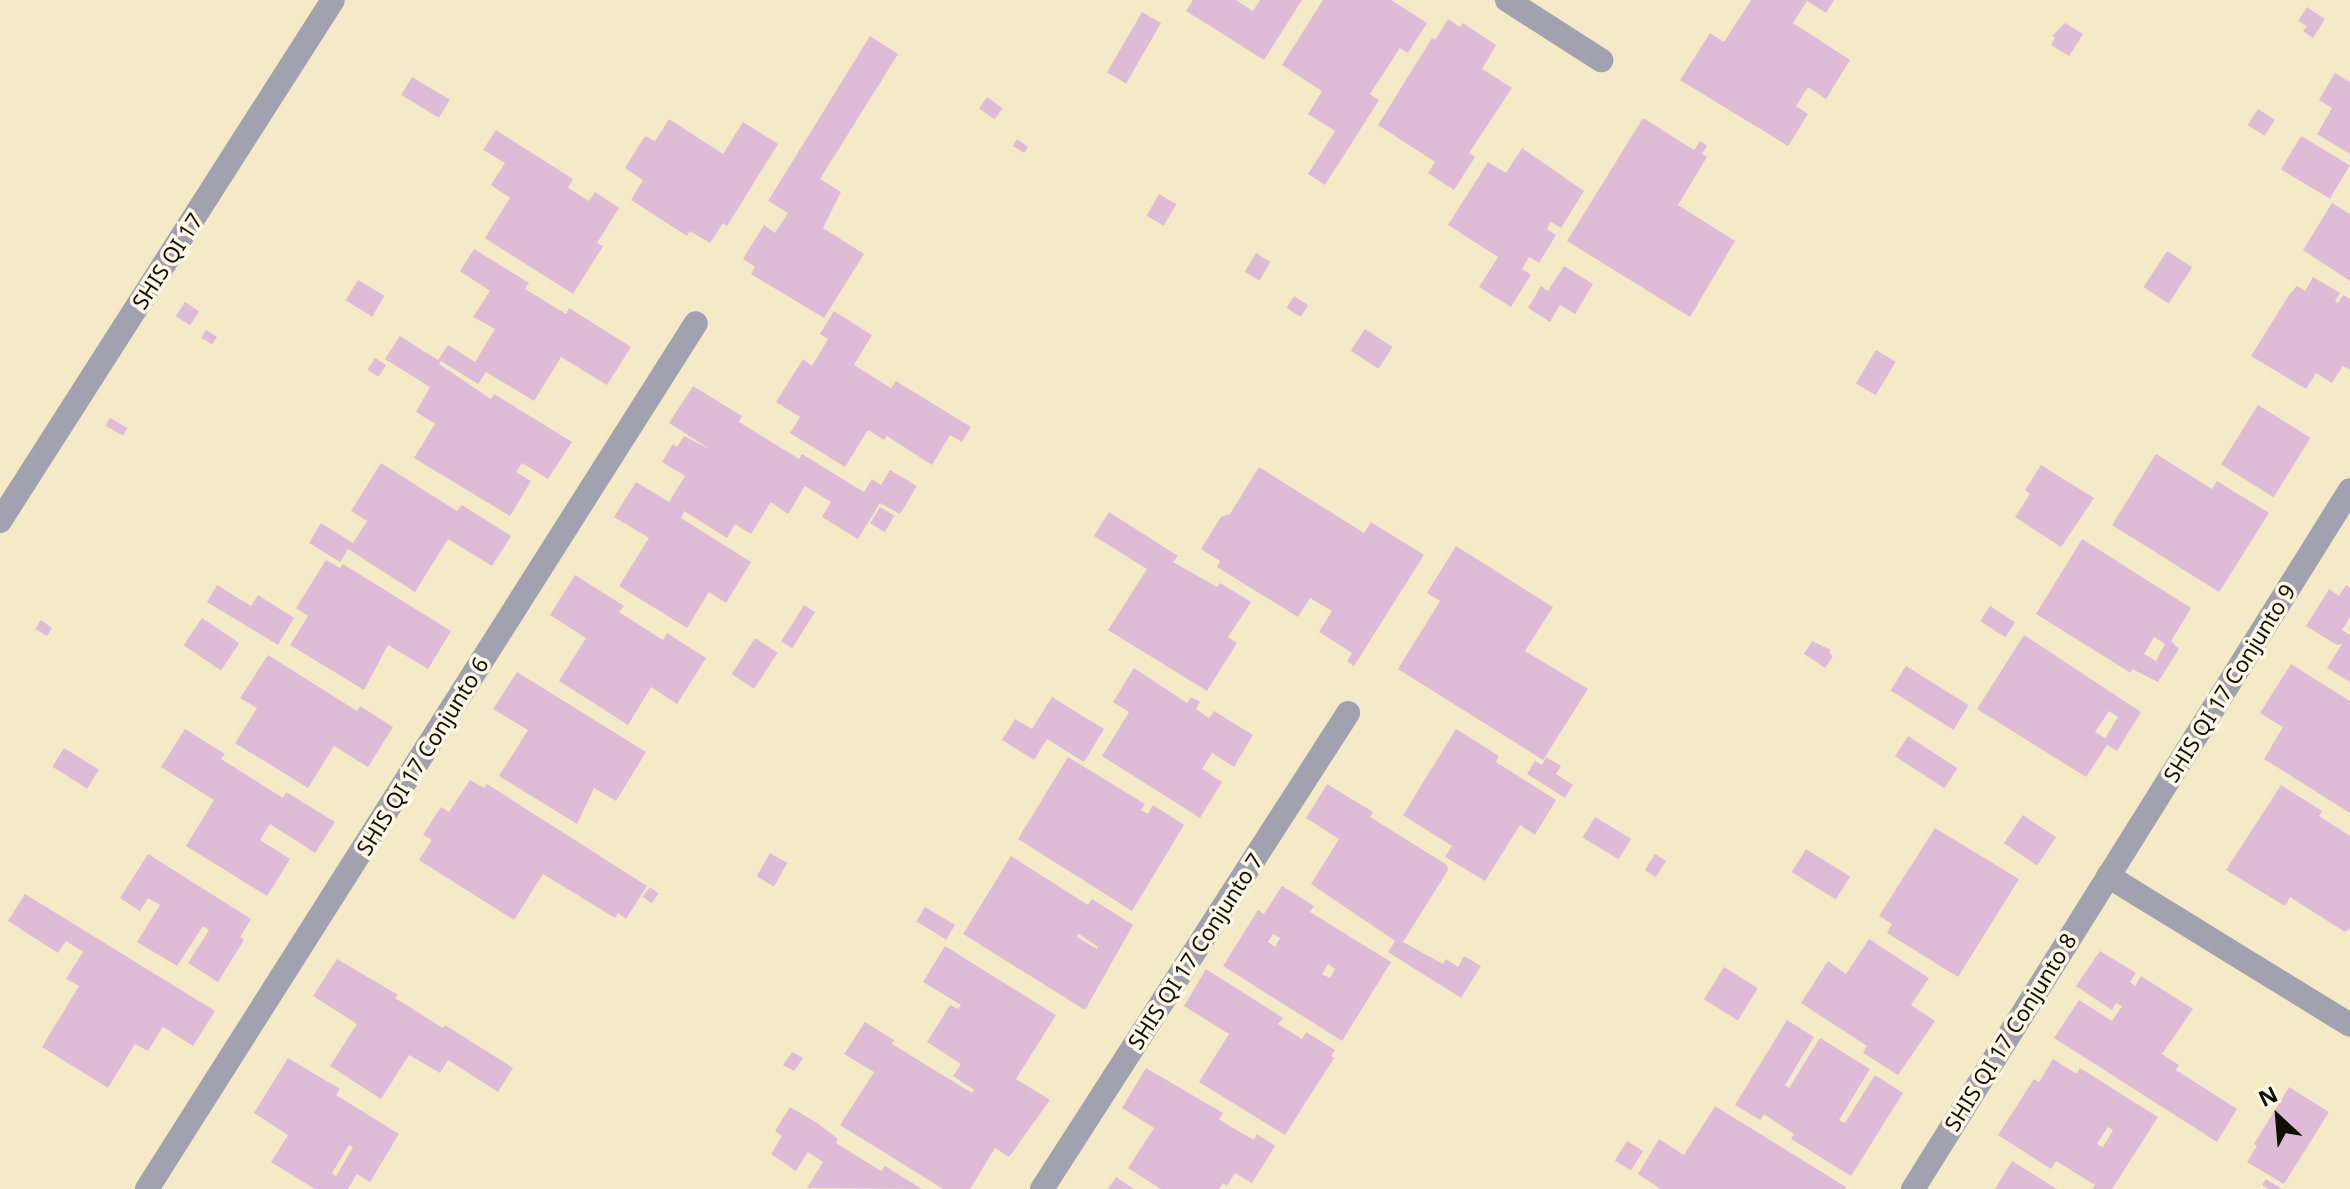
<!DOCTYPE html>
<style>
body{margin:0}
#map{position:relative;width:2350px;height:1189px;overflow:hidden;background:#f5eac8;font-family:"Noto Sans",sans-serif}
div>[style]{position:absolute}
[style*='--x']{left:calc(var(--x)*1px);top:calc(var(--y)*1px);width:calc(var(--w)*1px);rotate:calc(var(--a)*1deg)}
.building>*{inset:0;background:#debcd8;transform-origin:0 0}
.street>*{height:24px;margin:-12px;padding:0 12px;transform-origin:12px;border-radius:12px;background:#a2a1af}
span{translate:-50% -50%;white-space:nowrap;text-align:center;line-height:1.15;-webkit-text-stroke:7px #fef7e3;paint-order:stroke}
.street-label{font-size:22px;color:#110e04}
.north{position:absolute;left:2238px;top:1077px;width:80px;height:80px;-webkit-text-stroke:6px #fef7e3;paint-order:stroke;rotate:334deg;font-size:22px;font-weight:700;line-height:32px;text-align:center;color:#110e04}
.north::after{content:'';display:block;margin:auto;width:28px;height:36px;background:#110e04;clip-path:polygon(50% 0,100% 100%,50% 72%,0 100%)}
</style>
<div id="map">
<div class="building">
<div style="clip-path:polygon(1193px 0,1236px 0,1253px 11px,1260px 0,1302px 0,1264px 60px,1186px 11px)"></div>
<div style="clip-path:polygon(1323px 0,1391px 0,1427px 23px,1408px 53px,1400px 48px,1370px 94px,1379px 100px,1325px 185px,1308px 174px,1335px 131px,1308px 114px,1322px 91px,1282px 65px)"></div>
<div style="clip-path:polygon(1751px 0,1834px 0,1826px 13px,1807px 1px,1793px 23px,1850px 60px,1826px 99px,1808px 87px,1796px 106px,1808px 114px,1788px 146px,1680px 80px,1710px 33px,1724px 42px)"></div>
<div style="clip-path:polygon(2307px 7px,2325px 19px,2313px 38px,2303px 31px,2307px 26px,2298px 21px)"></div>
<div style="left:1142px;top:12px;width:22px;height:70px;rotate:30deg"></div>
<div style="clip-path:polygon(1448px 19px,1460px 27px,1463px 23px,1496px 45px,1482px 69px,1512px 88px,1469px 153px,1475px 157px,1454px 190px,1428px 173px,1435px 162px,1378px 125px,1432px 38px,1435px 40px)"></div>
<div style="clip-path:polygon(2065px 23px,2083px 34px,2069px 56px,2051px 45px,2055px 38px,2052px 36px)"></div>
<div style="clip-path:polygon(870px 36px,898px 54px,820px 179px,841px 192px,823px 228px,864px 254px,824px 318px,751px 274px,755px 267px,743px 259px,764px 225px,775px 233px,788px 213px,768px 201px)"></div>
<div style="clip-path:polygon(2335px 73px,2350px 82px,2350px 154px,2317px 134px,2332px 108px,2319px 100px)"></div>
<div style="left:412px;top:77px;width:44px;height:21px;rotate:31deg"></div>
<div style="left:987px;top:97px;width:19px;height:14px;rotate:35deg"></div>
<div style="left:2258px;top:109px;width:20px;height:19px;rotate:33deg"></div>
<div style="clip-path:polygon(1643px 118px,1694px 150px,1700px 141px,1707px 146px,1702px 154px,1707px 157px,1678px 205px,1735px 241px,1690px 317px,1567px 241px)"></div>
<div style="clip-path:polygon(669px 119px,723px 154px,743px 122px,778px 144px,727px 226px,723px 223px,710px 243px,690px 231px,687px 236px,631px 200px,643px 180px,625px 168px,645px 136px,655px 141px)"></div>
<div style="clip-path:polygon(496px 130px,573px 179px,568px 188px,589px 201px,595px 192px,619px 208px,597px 243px,603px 246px,573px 294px,485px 238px,510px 198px,491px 185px,505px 163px,483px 150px)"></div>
<div style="left:2301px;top:136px;width:57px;height:39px;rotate:31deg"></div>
<div style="clip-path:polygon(1017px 139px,1028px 147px,1024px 153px,1013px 146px)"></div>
<div style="clip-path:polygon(1522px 148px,1584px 191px,1561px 228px,1551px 222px,1547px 229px,1556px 235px,1539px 263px,1529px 257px,1522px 269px,1531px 275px,1511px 307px,1479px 287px,1498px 257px,1448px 225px,1488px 162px,1506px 173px)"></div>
<div style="left:1159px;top:194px;width:20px;height:25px;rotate:30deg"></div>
<div style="clip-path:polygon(2332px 203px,2350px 214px,2350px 281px,2303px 250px)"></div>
<div style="clip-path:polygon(474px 249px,529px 283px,525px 289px,566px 314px,569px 308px,631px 347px,607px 385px,561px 357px,534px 401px,486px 372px,478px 384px,441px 361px,439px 364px,491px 399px,494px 394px,572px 442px,548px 479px,522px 463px,516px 472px,531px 481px,510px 516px,414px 458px,435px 424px,416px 412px,430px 387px,385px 359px,400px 336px,438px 360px,448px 345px,475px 362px,495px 329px,473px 317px,490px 291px,460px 271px)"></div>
<div style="left:2167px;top:251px;width:30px;height:43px;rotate:33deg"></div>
<div style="left:1256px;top:253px;width:17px;height:22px;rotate:31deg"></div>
<div style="clip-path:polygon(1564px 266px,1593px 284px,1575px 314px,1560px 305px,1550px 322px,1528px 308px,1541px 286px,1548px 291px)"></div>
<div style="clip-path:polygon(2313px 277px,2340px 293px,2335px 301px,2338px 303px,2343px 295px,2350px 299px,2350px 370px,2343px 366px,2332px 383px,2316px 373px,2306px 389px,2251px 356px,2289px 295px,2297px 286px,2305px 291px)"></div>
<div style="left:358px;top:280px;width:31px;height:24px;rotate:31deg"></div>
<div style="left:1294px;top:296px;width:17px;height:14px;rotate:33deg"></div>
<div style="left:185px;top:302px;width:17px;height:17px;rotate:33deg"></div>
<div style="clip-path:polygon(834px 311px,872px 335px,854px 365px,891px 388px,896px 381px,971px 427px,962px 442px,950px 435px,932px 465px,887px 436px,884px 440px,868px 430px,845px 467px,790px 433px,800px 417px,776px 402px,803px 359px,812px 366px,828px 339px,820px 334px)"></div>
<div style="left:1365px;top:329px;width:33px;height:26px;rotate:33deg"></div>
<div style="left:206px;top:330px;width:13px;height:9px;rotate:32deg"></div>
<div style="left:1876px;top:350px;width:23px;height:39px;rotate:31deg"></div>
<div style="left:375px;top:358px;width:13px;height:14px;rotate:32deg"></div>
<div style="clip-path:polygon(693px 386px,742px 416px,739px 422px,799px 459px,802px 454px,864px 492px,872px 479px,881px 485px,890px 470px,917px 486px,900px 514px,880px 503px,858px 539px,822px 517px,831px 502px,805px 486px,788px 514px,771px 502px,751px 534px,735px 524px,727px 538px,684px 511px,681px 518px,751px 562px,726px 603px,709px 592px,687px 628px,619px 586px,649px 538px,614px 517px,636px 482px,669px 502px,685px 476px,662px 462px,673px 444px,677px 447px,684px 436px,711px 450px,669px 423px)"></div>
<div style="left:2258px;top:405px;width:62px;height:70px;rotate:32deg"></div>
<div style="left:110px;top:418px;width:20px;height:9px;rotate:30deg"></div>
<div style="clip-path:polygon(2156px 454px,2212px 489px,2217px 481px,2269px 513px,2219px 592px,2112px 525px)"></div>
<div style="clip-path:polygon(381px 463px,457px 511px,462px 505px,511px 536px,492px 566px,448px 539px,415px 592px,348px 549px,340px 562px,309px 543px,321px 523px,353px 543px,367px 521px,351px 511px)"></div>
<div style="clip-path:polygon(2041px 465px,2094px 498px,2061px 547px,2015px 517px,2030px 494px,2025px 490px)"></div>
<div style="clip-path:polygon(1259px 467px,1364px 533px,1371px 522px,1424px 555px,1354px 666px,1347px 661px,1352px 653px,1319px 632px,1332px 611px,1310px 598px,1298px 617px,1217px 567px,1220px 561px,1201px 549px,1221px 517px,1230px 514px)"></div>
<div style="left:880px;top:507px;width:17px;height:19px;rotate:31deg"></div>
<div style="clip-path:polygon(1109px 512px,1178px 556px,1173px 562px,1217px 587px,1220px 583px,1251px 602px,1228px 637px,1237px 643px,1207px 691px,1108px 630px,1147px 569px,1094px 536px)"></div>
<div style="clip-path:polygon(evenodd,2082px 539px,2191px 608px,2171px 641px,2179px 649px,2158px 682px,2132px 669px,2131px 673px,2036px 614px,2082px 539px,2154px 637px,2165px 644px,2156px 661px,2144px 654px,2154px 637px)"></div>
<div style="clip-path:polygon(1456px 546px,1553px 607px,1525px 651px,1588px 689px,1543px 760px,1398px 669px,1440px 601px,1427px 593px)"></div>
<div style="clip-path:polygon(326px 560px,340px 568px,343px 564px,451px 631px,428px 669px,388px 645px,364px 690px,290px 645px,308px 616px,296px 608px)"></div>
<div style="clip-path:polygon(575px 575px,624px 606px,619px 612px,663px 640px,667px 633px,706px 658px,677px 704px,651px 687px,628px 725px,559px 681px,586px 638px,550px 615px)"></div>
<div style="clip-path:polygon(217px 585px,251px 606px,258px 595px,294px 618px,278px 645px,207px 602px)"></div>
<div style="clip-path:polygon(2346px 585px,2350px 588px,2350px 617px,2342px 630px,2350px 635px,2350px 682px,2327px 668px,2342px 644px,2337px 645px,2306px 626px,2329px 589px,2339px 596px)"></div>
<div style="left:804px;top:605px;width:13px;height:43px;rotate:32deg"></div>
<div style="left:1990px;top:606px;width:30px;height:18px;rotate:33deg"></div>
<div style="left:202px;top:618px;width:45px;height:33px;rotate:34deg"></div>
<div style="clip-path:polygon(41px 620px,52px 628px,47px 636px,35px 629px)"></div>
<div style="clip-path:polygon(evenodd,2024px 635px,2141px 712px,2117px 751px,2107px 745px,2086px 777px,1977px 709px,2024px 635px,2109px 711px,2118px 717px,2105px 738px,2095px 732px,2109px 711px)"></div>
<div style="left:755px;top:638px;width:27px;height:43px;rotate:33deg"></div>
<div style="clip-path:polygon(1812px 641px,1831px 650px,1829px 653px,1833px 656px,1825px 668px,1804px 654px)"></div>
<div style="clip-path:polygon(268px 655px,357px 711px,360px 706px,393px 727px,368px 767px,334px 746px,308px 788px,235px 743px,257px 708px,240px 698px)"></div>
<div style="clip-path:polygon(2291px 664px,2350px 701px,2350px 813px,2264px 759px,2283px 727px,2260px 713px)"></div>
<div style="left:1906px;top:666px;width:74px;height:29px;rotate:32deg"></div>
<div style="clip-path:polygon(1134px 668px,1187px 703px,1191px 697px,1200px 702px,1196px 709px,1209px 718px,1214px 711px,1253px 735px,1234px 767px,1212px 753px,1202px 769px,1222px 782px,1200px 818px,1102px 756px,1129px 712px,1113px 702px)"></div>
<div style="clip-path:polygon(517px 672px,646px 752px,616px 801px,594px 788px,577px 824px,499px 776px,528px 730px,493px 709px)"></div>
<div style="clip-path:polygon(1052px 697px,1104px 729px,1084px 762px,1047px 739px,1034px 760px,1002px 740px,1015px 719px,1032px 729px)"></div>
<div style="clip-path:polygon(185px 729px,225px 754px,221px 759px,283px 798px,286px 792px,335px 822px,315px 853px,270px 824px,260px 840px,290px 859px,267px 896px,186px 846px,214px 800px,161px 767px)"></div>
<div style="clip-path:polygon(1456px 729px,1499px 756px,1496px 762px,1556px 800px,1535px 835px,1520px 825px,1485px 881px,1445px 857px,1452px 846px,1403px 815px)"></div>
<div style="left:1908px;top:736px;width:59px;height:24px;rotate:33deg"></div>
<div style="left:64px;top:748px;width:41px;height:22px;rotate:32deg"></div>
<div style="clip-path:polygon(1068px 757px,1145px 804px,1141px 810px,1148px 814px,1153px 805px,1184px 825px,1132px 911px,1018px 839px)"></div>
<div style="clip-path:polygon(1546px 757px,1561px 766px,1556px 774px,1573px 785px,1565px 798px,1527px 774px,1535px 761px,1542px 765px)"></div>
<div style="clip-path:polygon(470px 780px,484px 788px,487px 784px,647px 886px,626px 919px,618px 913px,615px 918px,543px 874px,514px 920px,419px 860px,432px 840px,423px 835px,441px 807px,449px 812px)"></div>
<div style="clip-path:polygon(1327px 784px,1373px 812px,1370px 817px,1447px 865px,1448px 870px,1403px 942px,1443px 964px,1446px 959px,1458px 967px,1464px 956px,1481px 966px,1461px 998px,1388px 952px,1395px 941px,1311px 884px,1339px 839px,1306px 818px)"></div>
<div style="clip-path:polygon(2281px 785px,2322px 811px,2319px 816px,2350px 836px,2350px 928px,2345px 932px,2290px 897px,2285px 906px,2226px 870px)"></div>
<div style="left:2023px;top:815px;width:40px;height:34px;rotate:34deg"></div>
<div style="left:1595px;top:817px;width:42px;height:24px;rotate:31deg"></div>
<div style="clip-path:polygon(1935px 828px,2019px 879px,1958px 977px,1887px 933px,1892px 924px,1879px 916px)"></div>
<div style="left:1806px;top:849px;width:52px;height:27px;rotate:32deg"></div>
<div style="left:770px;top:853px;width:20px;height:27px;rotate:30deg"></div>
<div style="clip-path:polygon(148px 854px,251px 919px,240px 937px,244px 940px,218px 982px,188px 963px,209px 930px,203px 926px,177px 966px,137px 942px,160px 905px,148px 898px,140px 911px,120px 898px)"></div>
<div style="left:1655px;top:854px;width:13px;height:19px;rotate:32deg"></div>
<div style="clip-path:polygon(evenodd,1011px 856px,1088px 905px,1092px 899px,1133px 925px,1085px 1010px,963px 934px,1011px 856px,1079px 934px,1098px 947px,1097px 949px,1077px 937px,1079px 934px)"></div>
<div style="clip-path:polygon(evenodd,1282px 886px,1314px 906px,1310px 912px,1391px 962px,1342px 1041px,1223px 966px,1258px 910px,1264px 914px,1282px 886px,1273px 934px,1280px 938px,1275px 947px,1268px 942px,1273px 934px,1282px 886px,1328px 964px,1335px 969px,1330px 978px,1322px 974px,1328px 964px)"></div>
<div style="left:650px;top:887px;width:11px;height:12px;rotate:38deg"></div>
<div style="clip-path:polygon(25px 894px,215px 1011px,193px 1046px,163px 1027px,148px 1051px,135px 1044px,108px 1088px,42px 1047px,79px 986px,66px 979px,83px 952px,66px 941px,58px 953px,8px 921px)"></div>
<div style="left:925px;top:907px;width:35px;height:17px;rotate:31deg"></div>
<div style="clip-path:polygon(1869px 939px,1929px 978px,1911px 1005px,1935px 1021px,1898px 1075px,1863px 1053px,1867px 1046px,1801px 1003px,1828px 961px,1846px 974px)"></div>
<div style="clip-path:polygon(945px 946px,1056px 1015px,1016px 1079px,1050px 1100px,1009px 1157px,995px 1148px,970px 1189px,943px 1189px,840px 1125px,874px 1072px,844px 1054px,865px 1022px,894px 1040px,892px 1044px,972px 1093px,974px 1090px,953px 1076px,961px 1064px,927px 1042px,950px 1005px,958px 1009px,961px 1005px,923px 982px)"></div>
<div style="clip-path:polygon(2100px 951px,2136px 973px,2130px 982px,2135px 986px,2141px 976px,2193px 1009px,2162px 1054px,2179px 1065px,2176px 1070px,2237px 1109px,2217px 1142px,2054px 1038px,2079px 1000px,2112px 1021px,2122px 1006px,2116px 1003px,2112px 1010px,2076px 986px)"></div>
<div style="clip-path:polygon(337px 959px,398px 995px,395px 998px,443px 1028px,445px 1025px,513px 1068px,498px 1092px,448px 1060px,440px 1073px,409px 1055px,381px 1099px,330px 1066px,357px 1024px,313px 996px)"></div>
<div style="left:1724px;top:967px;width:40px;height:38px;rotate:32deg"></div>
<div style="clip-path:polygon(1206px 969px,1283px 1018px,1278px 1024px,1302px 1039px,1306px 1032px,1335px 1050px,1331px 1056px,1334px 1058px,1285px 1135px,1199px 1082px,1229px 1034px,1184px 1006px)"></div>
<div style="clip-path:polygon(1787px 1020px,1814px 1037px,1785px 1085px,1789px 1088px,1820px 1038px,1870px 1069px,1839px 1120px,1845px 1123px,1875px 1075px,1903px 1093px,1851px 1176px,1791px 1139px,1794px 1134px,1764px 1114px,1760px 1120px,1735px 1105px)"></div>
<div style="clip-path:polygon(792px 1052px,803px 1058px,794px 1071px,783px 1065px)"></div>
<div style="clip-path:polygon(evenodd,288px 1058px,340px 1089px,336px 1095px,399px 1134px,370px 1182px,357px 1174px,348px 1189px,315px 1189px,271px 1162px,288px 1135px,254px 1113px,288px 1058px,349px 1145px,353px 1147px,336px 1176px,332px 1173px,349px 1145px)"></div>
<div style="clip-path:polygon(evenodd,2053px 1059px,2077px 1074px,2080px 1068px,2158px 1117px,2112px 1189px,2092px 1189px,2095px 1185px,2056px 1161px,2051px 1169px,1998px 1135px,2034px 1079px,2039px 1082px,2053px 1059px,2108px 1127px,2113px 1130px,2103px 1147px,2097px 1144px,2108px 1127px)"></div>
<div style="clip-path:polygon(1146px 1068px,1223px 1113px,1219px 1119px,1238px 1131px,1254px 1140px,1257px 1134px,1275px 1146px,1252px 1183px,1235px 1173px,1227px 1186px,1223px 1183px,1219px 1189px,1161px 1189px,1128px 1168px,1154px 1128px,1122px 1108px)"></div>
<div style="clip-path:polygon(2289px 1087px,2329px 1112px,2284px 1184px,2247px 1162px,2257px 1146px,2254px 1144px)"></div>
<div style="clip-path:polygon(1715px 1106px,1846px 1187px,1845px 1189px,1661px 1189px,1638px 1174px,1659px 1139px,1684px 1155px)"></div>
<div style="clip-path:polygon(790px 1107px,817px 1123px,838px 1139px,836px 1143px,881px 1171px,885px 1166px,922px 1189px,807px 1188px,823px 1162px,808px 1152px,796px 1171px,771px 1154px,782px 1136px,775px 1131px)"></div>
<div style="left:1627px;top:1141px;width:19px;height:23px;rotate:32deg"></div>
<div style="clip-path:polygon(2012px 1161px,2057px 1189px,1995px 1189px)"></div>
<div style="clip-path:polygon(1116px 1177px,1134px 1189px,1108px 1189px)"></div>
<div style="clip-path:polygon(2266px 1179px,2282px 1189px,2268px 1189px,2262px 1185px)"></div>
</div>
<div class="street">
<div style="--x:1507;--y:0;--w:112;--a:32.6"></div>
<div style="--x:0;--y:521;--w:618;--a:-57.42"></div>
<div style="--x:2108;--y:876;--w:284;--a:31.6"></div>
<div style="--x:147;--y:1189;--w:1025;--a:-57.63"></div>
<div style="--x:1042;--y:1189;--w:566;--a:-57.26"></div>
<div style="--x:1913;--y:1189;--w:824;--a:-57.99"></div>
</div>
<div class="street-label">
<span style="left:167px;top:261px;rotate:-57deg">SHIS QI 17</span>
<span style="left:2229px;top:683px;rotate:-58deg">SHIS QI 17 Conjunto 9</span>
<span style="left:422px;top:756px;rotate:-58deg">SHIS QI 17 Conjunto 6</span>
<span style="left:1195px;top:951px;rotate:-57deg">SHIS QI 17 Conjunto 7</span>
<span style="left:2010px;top:1032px;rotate:-58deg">SHIS QI 17 Conjunto 8</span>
</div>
<div class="north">N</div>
</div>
